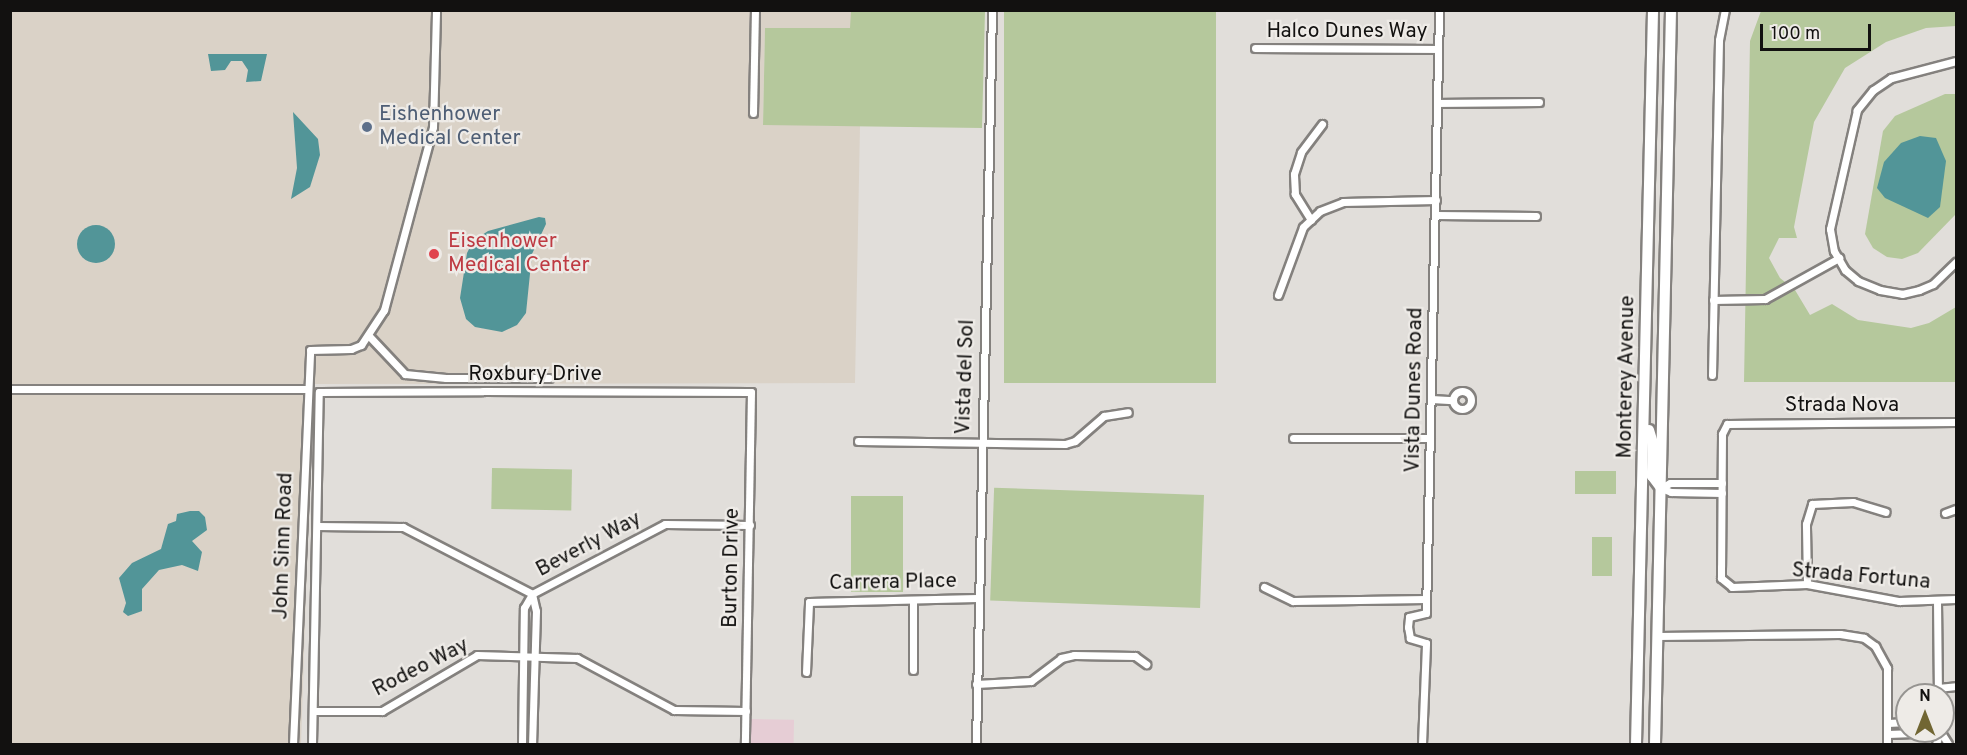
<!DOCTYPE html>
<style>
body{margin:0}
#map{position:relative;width:1967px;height:755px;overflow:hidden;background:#e1deda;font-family:Overpass,sans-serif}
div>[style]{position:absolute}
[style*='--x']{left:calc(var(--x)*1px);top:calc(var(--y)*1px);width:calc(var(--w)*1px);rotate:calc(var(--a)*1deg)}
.built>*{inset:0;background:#dad2c7}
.industrial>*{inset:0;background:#e6cdd5;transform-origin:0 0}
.green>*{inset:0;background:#b5c89c;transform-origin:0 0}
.water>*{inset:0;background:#529598}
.round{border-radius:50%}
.roads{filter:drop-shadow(2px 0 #84817e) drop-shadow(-2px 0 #84817e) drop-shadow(0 2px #84817e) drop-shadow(0 -2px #84817e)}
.street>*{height:7px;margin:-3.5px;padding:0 3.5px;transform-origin:3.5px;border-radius:3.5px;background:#fff}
.street>.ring{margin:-3.5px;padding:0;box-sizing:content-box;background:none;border:7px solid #fff;border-radius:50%}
.primary>*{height:10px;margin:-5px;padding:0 5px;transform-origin:5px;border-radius:5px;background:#fff}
.dots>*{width:16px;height:16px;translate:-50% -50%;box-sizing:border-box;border:3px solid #eeebe7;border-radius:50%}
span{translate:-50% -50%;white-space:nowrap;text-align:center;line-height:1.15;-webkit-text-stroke:4.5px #eeebe7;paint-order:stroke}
.street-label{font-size:21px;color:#121110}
.service-label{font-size:21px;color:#4e5e75}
.left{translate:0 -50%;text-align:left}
.health-label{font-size:21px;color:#be3a42}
.frame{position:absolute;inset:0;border:12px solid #121110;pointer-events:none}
.north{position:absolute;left:1895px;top:683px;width:60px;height:60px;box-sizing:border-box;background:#eeebe7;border:2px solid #969491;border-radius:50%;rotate:0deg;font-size:16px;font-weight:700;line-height:24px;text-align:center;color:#121110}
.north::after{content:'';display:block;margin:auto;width:21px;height:27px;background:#716633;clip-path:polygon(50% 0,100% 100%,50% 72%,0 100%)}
.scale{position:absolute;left:1760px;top:24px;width:111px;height:27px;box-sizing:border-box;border:3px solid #121110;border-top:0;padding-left:8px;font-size:18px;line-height:21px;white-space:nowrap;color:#121110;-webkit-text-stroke:4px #eeebe7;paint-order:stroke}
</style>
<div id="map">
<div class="built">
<div style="clip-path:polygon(10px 11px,851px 11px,851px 28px,765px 28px,763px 124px,860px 126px,855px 383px,313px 384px,301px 744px,11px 744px)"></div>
</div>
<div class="industrial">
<div style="left:750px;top:719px;width:44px;height:25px;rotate:1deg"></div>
</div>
<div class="green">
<div style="clip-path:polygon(851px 11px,985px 11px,982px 128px,763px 125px,765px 28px,850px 28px)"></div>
<div style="left:1004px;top:11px;width:212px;height:372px"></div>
<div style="clip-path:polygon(1761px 11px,1956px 11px,1956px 26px,1926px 28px,1886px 42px,1845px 68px,1814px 122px,1794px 227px,1797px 238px,1779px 238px,1769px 258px,1780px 278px,1795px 290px,1810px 315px,1832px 304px,1858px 320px,1911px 328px,1929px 323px,1956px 307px,1956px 382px,1744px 382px,1750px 41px)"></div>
<div style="clip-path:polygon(1945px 94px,1956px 94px,1956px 214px,1918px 253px,1902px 259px,1887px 257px,1873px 248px,1865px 234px,1883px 131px,1895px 116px)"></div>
<div style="left:492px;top:468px;width:80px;height:41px;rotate:1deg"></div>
<div style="left:1575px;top:471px;width:41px;height:23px"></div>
<div style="left:1204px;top:495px;width:113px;height:210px;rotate:92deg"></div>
<div style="left:851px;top:496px;width:52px;height:96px"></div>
<div style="left:1592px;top:537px;width:20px;height:39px"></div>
</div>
<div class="water">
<div style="clip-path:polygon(208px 54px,267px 54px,261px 81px,246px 82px,248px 70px,242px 61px,231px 61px,225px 70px,211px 71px)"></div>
<div style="clip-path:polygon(293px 112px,318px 139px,320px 155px,310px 187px,291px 199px,297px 168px)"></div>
<div style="clip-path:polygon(1920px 136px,1936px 138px,1946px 161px,1940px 207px,1928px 218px,1885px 198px,1877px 188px,1884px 162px,1901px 143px)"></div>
<div style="clip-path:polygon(539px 217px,545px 218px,546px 224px,532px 254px,526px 313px,517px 325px,502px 332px,475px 327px,466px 319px,460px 298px,467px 253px,473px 241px,488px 231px)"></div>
<div class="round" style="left:77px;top:225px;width:38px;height:38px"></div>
<div style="clip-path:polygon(190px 511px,199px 511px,205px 517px,207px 530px,192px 541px,202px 552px,198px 571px,182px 565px,159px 570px,142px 589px,142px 611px,128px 616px,123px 612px,126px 603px,119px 578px,132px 563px,161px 549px,168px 524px,176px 521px,177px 514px)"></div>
</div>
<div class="roads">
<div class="street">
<div style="--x:1255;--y:48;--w:183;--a:0.3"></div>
<div style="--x:1956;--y:61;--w:67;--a:165.3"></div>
<div style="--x:1891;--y:78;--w:22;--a:146"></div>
<div style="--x:1873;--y:90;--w:26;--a:129"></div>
<div style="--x:1857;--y:110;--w:122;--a:102.8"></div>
<div style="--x:1830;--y:229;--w:22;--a:80"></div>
<div style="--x:1834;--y:251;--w:22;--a:60"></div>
<div style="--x:1845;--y:270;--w:17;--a:40"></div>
<div style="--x:1858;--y:281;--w:24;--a:22"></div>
<div style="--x:1880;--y:290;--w:22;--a:10"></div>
<div style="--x:1902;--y:294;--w:17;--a:-13"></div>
<div style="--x:1919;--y:290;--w:15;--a:-23"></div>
<div style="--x:1933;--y:284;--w:32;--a:-44"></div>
<div style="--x:1438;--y:103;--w:101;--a:-0.6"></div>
<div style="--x:753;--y:113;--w:103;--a:-88.9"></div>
<div style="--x:1436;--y:215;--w:100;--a:0.6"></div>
<div style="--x:1311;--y:220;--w:31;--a:-122"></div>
<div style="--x:1295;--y:194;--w:20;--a:-93"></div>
<div style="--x:1294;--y:174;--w:23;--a:-72"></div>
<div style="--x:1301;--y:152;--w:35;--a:-53"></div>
<div style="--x:1278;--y:295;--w:72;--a:-69.8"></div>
<div style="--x:1303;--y:227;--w:23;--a:-43"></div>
<div style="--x:1320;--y:211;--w:25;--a:-21"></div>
<div style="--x:1343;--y:202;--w:93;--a:-1.2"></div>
<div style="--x:1713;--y:300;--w:52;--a:-1.1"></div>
<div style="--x:1765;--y:299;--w:85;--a:-29"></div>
<div style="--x:370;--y:337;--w:51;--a:46.6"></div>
<div style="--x:405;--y:374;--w:41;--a:5.6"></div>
<div style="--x:446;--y:378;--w:103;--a:0"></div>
<div style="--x:1712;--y:375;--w:335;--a:-88.8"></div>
<div style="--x:1719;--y:40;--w:31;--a:-79"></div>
<div style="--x:10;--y:389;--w:296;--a:0"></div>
<div class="ring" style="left:1453px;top:391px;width:11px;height:11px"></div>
<div style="--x:1431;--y:399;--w:22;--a:3"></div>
<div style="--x:1956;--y:422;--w:229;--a:179.5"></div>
<div style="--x:1727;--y:424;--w:11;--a:117"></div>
<div style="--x:1722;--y:434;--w:133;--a:90.4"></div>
<div style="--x:1721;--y:567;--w:11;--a:90"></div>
<div style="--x:1721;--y:578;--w:14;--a:39"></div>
<div style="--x:1732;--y:587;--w:75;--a:-2.3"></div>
<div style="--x:1807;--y:584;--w:94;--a:10.5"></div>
<div style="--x:1899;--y:601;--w:57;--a:-2"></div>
<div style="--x:1293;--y:438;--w:137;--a:0"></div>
<div style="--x:858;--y:441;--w:207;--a:0.8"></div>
<div style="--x:1065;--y:444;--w:10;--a:-17"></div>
<div style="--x:1075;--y:441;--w:38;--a:-41"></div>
<div style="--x:1104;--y:416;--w:24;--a:-9"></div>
<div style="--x:1661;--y:488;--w:10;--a:-29"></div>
<div style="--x:1670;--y:483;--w:52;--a:0"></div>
<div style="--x:1661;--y:488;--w:11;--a:22"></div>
<div style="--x:1671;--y:492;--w:51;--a:1.1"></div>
<div style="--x:1945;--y:513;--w:12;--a:-20"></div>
<div style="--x:317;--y:526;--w:86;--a:0.7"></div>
<div style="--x:403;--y:527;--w:145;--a:27.4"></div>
<div style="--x:532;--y:594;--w:150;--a:-27.8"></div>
<div style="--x:665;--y:524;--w:85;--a:0.7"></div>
<div style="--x:1807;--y:584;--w:60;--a:-91"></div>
<div style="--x:1806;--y:524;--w:21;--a:-73"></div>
<div style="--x:1812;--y:504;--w:41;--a:-2.8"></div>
<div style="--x:1853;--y:502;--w:34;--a:17"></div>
<div style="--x:1264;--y:587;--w:32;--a:26"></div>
<div style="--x:1293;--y:601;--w:133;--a:-0.9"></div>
<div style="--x:532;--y:594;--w:17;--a:77"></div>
<div style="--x:536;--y:611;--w:133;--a:91.7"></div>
<div style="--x:1937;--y:601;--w:94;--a:89.4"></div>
<div style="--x:1657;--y:636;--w:183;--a:-0.6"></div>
<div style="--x:1840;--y:634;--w:24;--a:9"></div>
<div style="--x:1864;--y:638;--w:14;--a:36"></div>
<div style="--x:1875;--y:646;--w:25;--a:61"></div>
<div style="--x:1887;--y:668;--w:76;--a:90"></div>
<div style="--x:913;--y:670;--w:68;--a:-90"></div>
<div style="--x:806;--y:672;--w:70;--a:-87.5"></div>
<div style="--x:809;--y:602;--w:168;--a:-1.4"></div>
<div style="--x:976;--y:684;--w:55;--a:-3.1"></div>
<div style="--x:1031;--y:681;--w:38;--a:-37"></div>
<div style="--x:1061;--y:658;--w:13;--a:-13"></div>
<div style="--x:1074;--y:655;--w:61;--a:0.9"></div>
<div style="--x:1135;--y:656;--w:14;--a:36"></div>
<div style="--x:1938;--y:688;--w:18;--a:-6"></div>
<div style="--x:313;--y:711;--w:69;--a:0"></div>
<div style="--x:382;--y:711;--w:110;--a:-30.5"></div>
<div style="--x:477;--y:655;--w:100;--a:1.7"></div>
<div style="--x:577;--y:658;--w:110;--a:28.2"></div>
<div style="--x:674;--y:710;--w:72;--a:0.8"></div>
<div style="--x:1888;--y:723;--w:19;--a:-3"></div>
<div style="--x:1940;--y:731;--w:15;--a:58"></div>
<div style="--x:1888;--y:734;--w:52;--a:-2.2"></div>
<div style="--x:293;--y:744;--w:394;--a:-87.5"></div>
<div style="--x:310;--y:350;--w:41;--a:-1.4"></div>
<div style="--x:351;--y:349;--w:11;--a:-22"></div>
<div style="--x:361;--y:345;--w:42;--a:-56.7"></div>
<div style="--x:384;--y:310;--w:189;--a:-75"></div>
<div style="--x:433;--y:127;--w:117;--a:-88.5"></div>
<div style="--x:312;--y:744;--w:352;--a:-88.9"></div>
<div style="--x:319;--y:392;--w:164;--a:-0.3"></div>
<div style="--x:483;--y:391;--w:268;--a:0.2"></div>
<div style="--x:751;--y:392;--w:352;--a:91"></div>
<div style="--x:522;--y:744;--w:136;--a:-89.2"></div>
<div style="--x:524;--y:608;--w:16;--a:-60"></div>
<div style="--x:976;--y:744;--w:734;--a:-88.75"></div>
<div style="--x:1422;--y:744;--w:101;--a:-87.7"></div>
<div style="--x:1426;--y:643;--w:17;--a:-163"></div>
<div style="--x:1410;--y:638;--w:11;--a:-100"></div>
<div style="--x:1408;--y:627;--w:10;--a:-84"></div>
<div style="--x:1409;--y:617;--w:17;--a:-13"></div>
<div style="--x:1426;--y:613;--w:603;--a:-88.76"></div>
<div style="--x:1936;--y:744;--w:13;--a:-72"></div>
</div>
<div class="primary">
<div style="--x:1649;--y:430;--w:14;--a:73"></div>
<div style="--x:1653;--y:443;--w:33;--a:92"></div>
<div style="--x:1652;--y:476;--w:15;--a:53"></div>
<div style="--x:1636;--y:744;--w:734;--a:-88.67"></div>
<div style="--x:1655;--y:744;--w:734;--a:-88.75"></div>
</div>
</div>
<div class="dots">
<div style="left:367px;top:127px;background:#5c6f8a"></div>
<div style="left:434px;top:254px;background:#e0444e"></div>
</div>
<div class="street-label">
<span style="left:1347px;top:32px">Halco Dunes Way</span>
<span style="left:535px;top:375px">Roxbury Drive</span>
<span style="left:966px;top:377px;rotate:-88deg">Vista del Sol</span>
<span style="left:1627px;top:377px;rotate:-89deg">Monterey Avenue</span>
<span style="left:1415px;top:390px;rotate:-89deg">Vista Dunes Road</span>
<span style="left:1842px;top:406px">Strada Nova</span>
<span style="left:589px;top:545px;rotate:-28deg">Beverly Way</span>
<span style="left:284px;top:546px;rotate:-88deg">John Sinn Road</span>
<span style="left:732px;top:568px;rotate:-89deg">Burton Drive</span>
<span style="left:1861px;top:577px;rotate:5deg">Strada Fortuna</span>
<span style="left:893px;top:583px;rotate:-1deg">Carrera Place</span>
<span style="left:421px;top:668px;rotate:-27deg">Rodeo Way</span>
</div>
<div class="service-label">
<span class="left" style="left:379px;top:127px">Eishenhower<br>Medical Center</span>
</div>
<div class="health-label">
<span class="left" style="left:448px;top:254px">Eisenhower<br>Medical Center</span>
</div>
<div class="frame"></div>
<div class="north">N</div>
<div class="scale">100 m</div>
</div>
